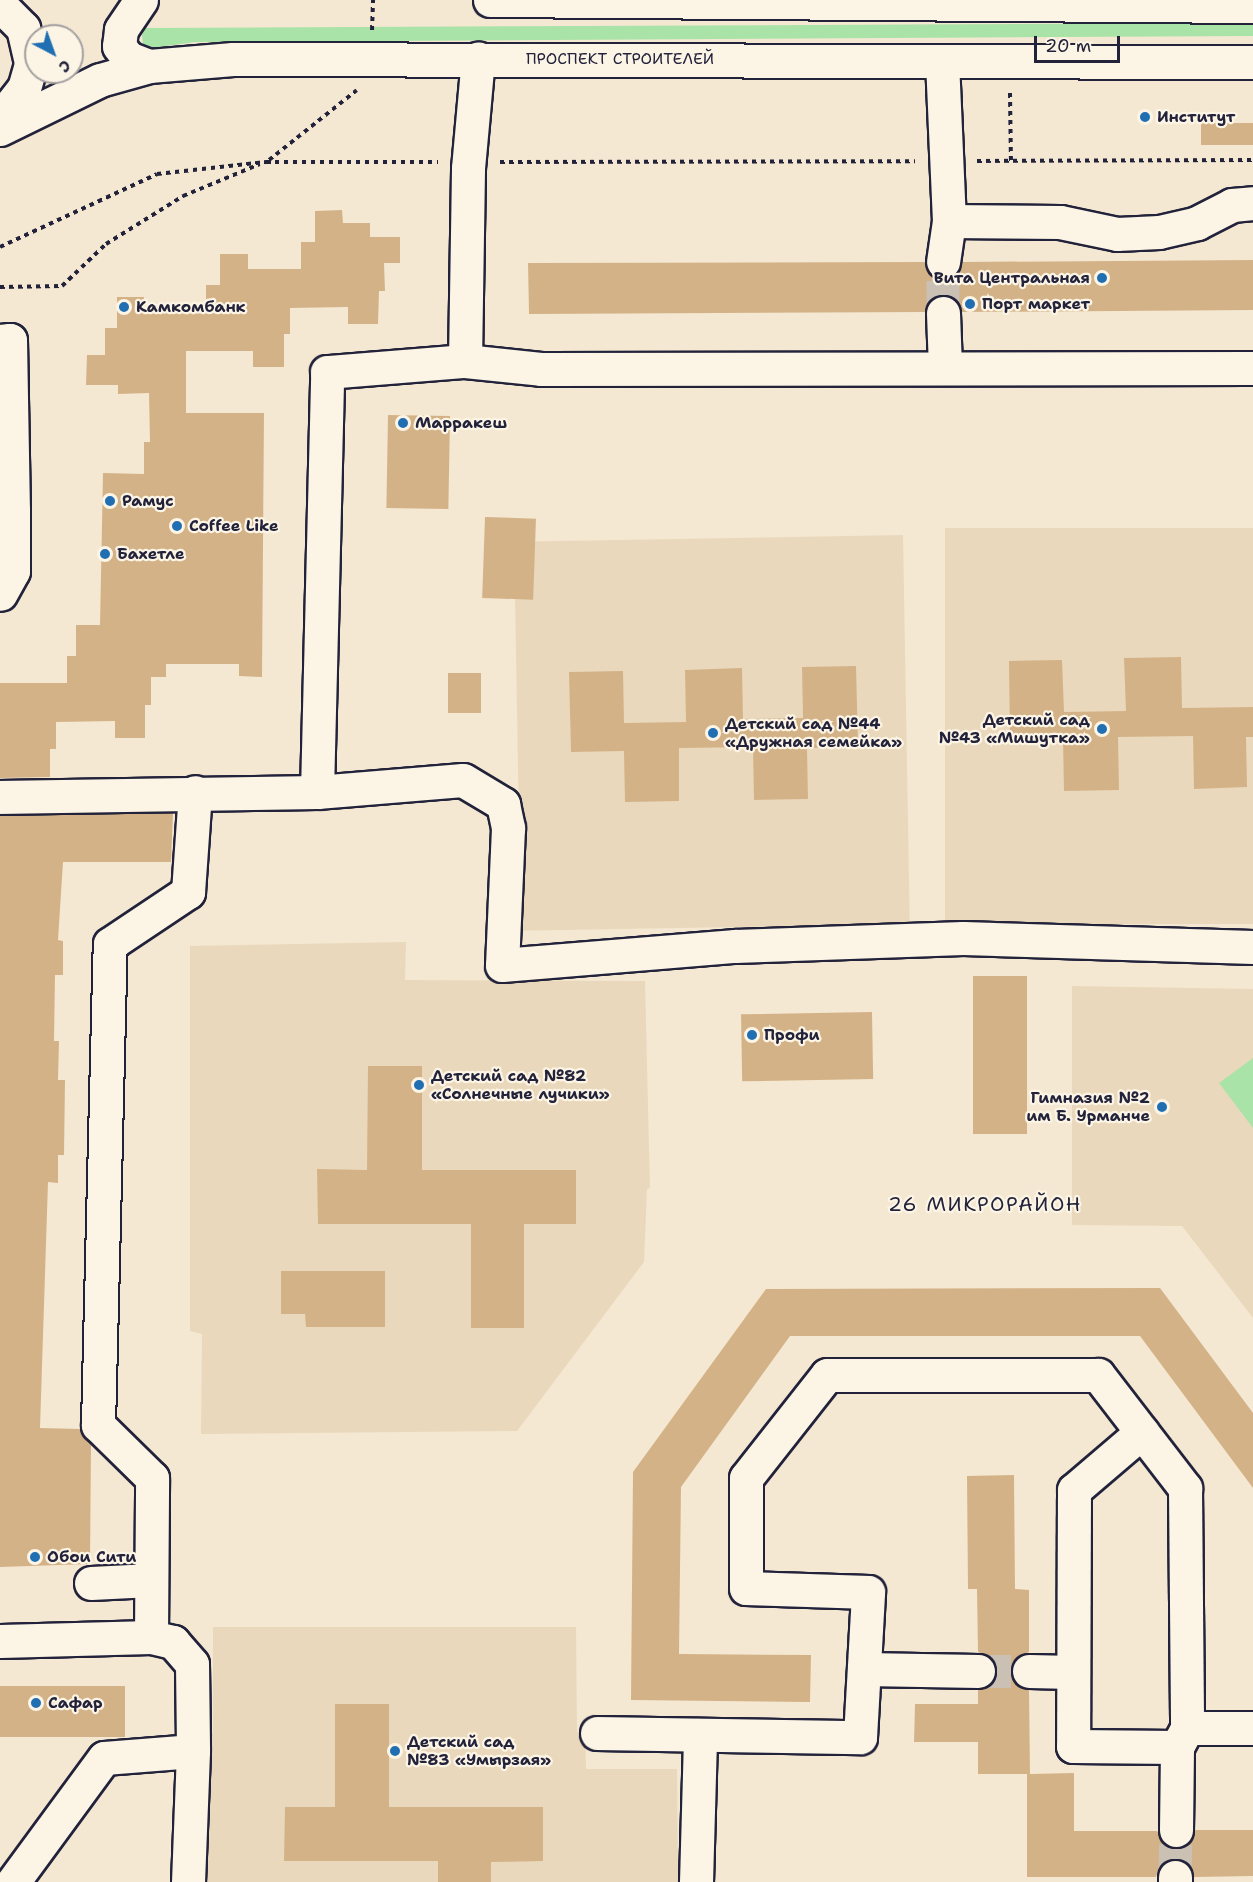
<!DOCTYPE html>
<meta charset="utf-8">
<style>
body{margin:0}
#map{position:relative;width:1253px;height:1882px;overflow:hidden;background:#f4e8d2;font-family:"Shantell Sans",sans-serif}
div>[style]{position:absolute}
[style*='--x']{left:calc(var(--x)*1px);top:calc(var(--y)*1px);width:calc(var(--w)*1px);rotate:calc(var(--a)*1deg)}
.built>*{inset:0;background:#ead8bc;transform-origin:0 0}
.green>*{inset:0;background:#aae3a7}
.building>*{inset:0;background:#d4b287;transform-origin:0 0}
.minor-tunnel>*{height:33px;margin-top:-16.5px;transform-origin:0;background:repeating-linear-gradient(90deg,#cac0b4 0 33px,transparent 0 49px)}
.path>*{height:4px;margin-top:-2px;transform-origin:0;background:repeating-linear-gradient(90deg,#22223b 0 4.5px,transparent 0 9px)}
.roads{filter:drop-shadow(2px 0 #22223b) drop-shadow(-2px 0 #22223b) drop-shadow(0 2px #22223b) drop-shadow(0 -2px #22223b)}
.minor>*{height:33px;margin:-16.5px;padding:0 16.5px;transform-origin:16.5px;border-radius:16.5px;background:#fcf5e5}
.major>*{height:33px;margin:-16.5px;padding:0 16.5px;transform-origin:16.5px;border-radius:16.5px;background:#fcf5e5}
.dots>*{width:16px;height:16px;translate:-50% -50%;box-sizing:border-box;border:3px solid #fcf5e5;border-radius:50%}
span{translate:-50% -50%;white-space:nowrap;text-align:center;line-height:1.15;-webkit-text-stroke:4.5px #fcf5e5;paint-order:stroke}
.street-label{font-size:16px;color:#22223b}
.poi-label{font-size:16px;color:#22223b;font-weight:700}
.left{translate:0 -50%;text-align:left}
.right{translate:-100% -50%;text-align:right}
.quarter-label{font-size:20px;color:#22223b;letter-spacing:1.5px}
.north{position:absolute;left:24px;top:24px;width:60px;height:60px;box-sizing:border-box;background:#fcf5e5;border:2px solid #a5a1a1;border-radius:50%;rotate:139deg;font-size:16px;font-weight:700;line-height:24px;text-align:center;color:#22223b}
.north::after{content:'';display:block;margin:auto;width:21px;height:27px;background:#1f6fb2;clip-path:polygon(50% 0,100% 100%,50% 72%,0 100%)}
.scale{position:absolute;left:1034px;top:36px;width:86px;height:27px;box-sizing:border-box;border:3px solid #22223b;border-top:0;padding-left:8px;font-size:18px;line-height:21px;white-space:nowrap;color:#22223b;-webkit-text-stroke:4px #fcf5e5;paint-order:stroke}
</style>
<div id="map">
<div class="built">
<div style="left:1253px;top:528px;width:396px;height:308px;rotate:90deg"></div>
<div style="left:903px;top:535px;width:389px;height:389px;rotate:89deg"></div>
<div style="clip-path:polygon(406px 942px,405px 980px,645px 981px,650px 1188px,647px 1189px,644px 1262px,517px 1431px,201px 1434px,202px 1334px,190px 1331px,190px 946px)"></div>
<div style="clip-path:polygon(1072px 986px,1253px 989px,1253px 1318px,1182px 1226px,1072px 1225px)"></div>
<div style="clip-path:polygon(213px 1627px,576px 1627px,577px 1732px,585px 1731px,586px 1769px,677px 1769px,678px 1882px,207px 1882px,205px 1733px,213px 1733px)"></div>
</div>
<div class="green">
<div style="clip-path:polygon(1253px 23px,1253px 36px,196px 42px,152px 48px,143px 44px,142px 36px,144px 28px)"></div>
<div style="clip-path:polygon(1253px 1058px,1253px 1128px,1219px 1083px)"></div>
</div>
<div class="building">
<div style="left:1253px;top:123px;width:22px;height:52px;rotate:90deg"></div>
<div style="clip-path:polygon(342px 210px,343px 223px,370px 223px,370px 237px,400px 237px,400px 263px,384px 263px,385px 291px,379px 291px,378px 324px,348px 324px,348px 307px,290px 308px,290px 334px,284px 334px,284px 367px,253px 367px,253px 351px,186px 351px,186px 413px,264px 413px,262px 677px,239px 676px,239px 664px,166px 664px,166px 677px,151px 677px,151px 705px,145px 705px,145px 738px,115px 738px,115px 721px,56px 722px,56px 749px,50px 749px,50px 777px,0 778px,0 683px,67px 683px,67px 656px,76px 656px,76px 625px,100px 625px,103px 473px,144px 474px,144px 442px,150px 442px,149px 393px,118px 394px,118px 385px,86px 385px,87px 355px,105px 355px,105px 328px,117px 328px,117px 297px,144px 297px,144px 313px,206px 312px,206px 285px,220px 285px,220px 254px,248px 254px,248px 269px,301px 269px,301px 242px,315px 242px,315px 211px)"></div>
<div style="clip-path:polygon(1253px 260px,1253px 310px,962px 312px,959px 303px,943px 294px,933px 297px,925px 312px,529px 314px,528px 263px,925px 262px,931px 276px,941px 281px,957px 274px,962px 262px)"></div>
<div style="left:388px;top:415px;width:62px;height:93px;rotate:1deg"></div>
<div style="left:485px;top:517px;width:51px;height:81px;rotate:2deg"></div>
<div style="clip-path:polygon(1181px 657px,1182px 708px,1253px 707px,1253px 737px,1246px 737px,1247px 787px,1194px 789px,1193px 736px,1118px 737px,1119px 790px,1064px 791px,1063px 739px,1010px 740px,1009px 661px,1062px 660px,1064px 712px,1126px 711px,1124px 658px)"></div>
<div style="clip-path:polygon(856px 666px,858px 747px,807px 748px,808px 799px,754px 800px,753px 747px,679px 748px,679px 801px,625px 802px,624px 751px,571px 752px,569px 672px,623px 671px,624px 723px,686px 722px,685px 670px,742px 668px,743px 719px,803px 718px,802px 667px)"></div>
<div style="left:481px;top:673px;width:40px;height:33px;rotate:90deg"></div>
<div style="clip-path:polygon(173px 813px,171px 862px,63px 862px,58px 940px,63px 941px,63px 975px,55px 975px,54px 1041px,59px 1041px,58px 1080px,65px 1080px,64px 1155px,58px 1155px,58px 1183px,48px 1182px,40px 1428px,80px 1429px,91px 1445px,90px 1564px,0 1567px,0 816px)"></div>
<div style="left:1027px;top:976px;width:158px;height:54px;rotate:90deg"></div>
<div style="left:872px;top:1012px;width:67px;height:131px;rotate:89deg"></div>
<div style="clip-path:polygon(368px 1066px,422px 1066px,422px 1170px,576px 1170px,576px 1224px,524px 1224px,524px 1328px,471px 1328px,471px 1224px,318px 1224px,317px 1169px,367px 1170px)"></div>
<div style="clip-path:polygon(281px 1271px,385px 1271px,385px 1327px,306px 1327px,305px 1314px,281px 1314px)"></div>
<div style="clip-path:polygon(1160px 1288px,1253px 1413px,1253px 1488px,1140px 1336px,790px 1336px,681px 1487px,679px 1654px,811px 1655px,810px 1702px,631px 1700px,633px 1472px,766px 1289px)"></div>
<div style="clip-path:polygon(1014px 1475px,1015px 1589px,1029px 1590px,1029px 1652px,1013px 1661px,1010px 1671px,1019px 1687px,1029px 1690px,1030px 1774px,1074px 1773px,1074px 1831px,1157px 1831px,1166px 1846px,1176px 1849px,1192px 1840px,1195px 1830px,1253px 1830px,1253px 1876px,1194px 1877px,1185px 1861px,1174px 1858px,1159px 1867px,1156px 1877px,1027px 1877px,1027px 1774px,978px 1774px,978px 1742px,914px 1742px,915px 1704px,978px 1704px,978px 1690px,994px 1680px,994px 1661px,978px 1652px,977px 1589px,968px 1589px,967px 1476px)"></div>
<div style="left:125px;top:1686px;width:51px;height:125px;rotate:90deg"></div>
<div style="clip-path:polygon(335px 1704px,389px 1704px,389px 1807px,543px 1807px,543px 1861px,491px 1862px,491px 1882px,438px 1882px,438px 1861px,284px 1861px,285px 1807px,335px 1807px)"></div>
</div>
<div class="minor-tunnel">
<div style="--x:943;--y:313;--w:51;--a:-90"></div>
<div style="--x:978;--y:1671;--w:51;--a:0"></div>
<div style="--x:1175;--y:1877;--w:47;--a:-88.8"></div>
</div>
<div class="path">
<div style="--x:372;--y:30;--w:30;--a:-88"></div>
<div style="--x:1010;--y:93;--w:68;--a:89.2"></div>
<div style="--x:269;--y:160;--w:112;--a:-38.5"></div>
<div style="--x:977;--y:161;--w:276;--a:-0.2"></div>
<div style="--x:500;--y:162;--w:415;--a:-0.1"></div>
<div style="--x:0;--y:247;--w:173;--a:-24.9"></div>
<div style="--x:157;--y:174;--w:110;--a:-6.3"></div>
<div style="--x:266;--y:162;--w:172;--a:0"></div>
<div style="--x:0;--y:287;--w:62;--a:-0.9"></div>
<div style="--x:62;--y:286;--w:61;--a:-43.7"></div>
<div style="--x:106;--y:244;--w:91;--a:-31.9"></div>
<div style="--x:183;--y:196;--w:83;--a:-22.6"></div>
</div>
<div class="roads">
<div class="minor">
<div style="--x:942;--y:61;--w:160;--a:87.5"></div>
<div style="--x:949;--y:221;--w:41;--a:98.3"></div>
<div style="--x:949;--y:221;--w:111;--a:0.5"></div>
<div style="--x:1060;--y:222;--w:58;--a:11.9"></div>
<div style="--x:1117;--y:234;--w:42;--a:-2.7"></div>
<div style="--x:1159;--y:232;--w:39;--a:-13"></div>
<div style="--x:1197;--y:223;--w:39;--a:-27"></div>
<div style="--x:1232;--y:205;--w:21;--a:-5"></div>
<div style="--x:943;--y:313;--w:55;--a:87.9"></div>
<div style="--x:0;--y:341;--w:10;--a:-6"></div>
<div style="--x:10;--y:340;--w:170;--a:89"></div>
<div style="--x:13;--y:510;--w:61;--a:90"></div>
<div style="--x:13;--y:571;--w:26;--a:119"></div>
<div style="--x:465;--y:361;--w:76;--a:6"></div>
<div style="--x:541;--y:369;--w:712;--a:-0.08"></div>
<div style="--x:317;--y:792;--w:146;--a:-4.7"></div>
<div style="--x:463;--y:780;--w:47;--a:31"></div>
<div style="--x:503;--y:804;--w:25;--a:78"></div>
<div style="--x:508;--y:828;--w:137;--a:92.5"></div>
<div style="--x:502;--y:965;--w:234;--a:-4.7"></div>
<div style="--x:735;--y:946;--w:228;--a:-2"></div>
<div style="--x:963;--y:938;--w:290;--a:1.8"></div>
<div style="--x:0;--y:797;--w:317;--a:-0.9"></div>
<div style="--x:317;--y:792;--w:420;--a:-88.6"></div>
<div style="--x:327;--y:372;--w:138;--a:-4.6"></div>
<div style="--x:465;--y:361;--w:193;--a:-89.1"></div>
<div style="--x:468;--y:168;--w:110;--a:-84.8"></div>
<div style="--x:1142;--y:1432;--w:89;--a:139.5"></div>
<div style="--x:1074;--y:1490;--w:256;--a:90.2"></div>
<div style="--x:1073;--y:1746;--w:104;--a:0.6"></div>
<div style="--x:1177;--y:1747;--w:21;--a:-62"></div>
<div style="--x:91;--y:1583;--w:60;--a:-2.9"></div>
<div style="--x:151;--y:1637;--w:159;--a:-89.6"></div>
<div style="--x:152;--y:1478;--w:76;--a:-135.5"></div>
<div style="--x:98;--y:1425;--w:481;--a:-88.6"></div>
<div style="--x:110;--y:944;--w:94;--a:-33.7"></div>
<div style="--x:188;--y:892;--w:100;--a:-86"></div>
<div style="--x:0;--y:1641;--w:151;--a:-1.5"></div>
<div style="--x:151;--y:1637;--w:23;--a:13"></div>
<div style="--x:173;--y:1642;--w:29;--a:49"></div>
<div style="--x:192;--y:1664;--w:87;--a:89.3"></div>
<div style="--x:193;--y:1751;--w:89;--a:175.5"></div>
<div style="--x:104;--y:1758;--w:154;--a:126.3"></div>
<div style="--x:864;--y:1669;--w:114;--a:1"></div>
<div style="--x:1029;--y:1671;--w:44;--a:1.3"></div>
<div style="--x:597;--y:1733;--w:263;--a:0.9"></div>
<div style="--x:860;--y:1737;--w:145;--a:-86.8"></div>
<div style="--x:868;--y:1592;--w:122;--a:-178.1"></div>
<div style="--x:746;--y:1588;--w:110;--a:-90"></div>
<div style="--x:746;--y:1478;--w:131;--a:-51.8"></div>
<div style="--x:827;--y:1375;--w:271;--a:0"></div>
<div style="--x:1098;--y:1375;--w:143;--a:52.4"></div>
<div style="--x:1185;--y:1488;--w:240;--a:89.5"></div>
<div style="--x:1187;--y:1728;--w:66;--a:0"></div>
<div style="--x:1176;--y:1830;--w:83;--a:-89.3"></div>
<div style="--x:188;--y:1882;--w:131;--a:-87.8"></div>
<div style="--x:696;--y:1882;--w:147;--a:-88.4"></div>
<div style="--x:1175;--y:1882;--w:5;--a:-90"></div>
</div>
<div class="major">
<div style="--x:141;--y:0;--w:36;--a:124"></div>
<div style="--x:121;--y:30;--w:16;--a:97"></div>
<div style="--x:119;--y:46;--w:15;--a:53"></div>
<div style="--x:128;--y:58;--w:22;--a:21"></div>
<div style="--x:490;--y:0;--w:763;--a:0.45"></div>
<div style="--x:0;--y:5;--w:33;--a:45"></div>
<div style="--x:23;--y:28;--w:37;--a:77"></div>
<div style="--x:31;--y:64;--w:25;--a:106"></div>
<div style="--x:24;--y:88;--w:39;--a:128"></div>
<div style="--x:0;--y:129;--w:111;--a:-26.1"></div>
<div style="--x:100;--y:80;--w:51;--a:-15.9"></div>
<div style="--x:149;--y:66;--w:84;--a:-4.8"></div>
<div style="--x:233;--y:59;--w:1020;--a:0.17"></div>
</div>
</div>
<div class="dots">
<div style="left:1145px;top:117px;background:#1f6fb2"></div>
<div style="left:1102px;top:278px;background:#1f6fb2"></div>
<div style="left:970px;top:304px;background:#1f6fb2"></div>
<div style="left:124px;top:307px;background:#1f6fb2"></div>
<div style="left:403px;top:423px;background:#1f6fb2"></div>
<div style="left:110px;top:501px;background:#1f6fb2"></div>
<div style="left:177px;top:526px;background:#1f6fb2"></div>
<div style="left:105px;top:554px;background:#1f6fb2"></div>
<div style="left:1102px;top:729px;background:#1f6fb2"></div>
<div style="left:713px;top:733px;background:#1f6fb2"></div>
<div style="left:752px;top:1035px;background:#1f6fb2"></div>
<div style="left:419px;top:1085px;background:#1f6fb2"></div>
<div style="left:1162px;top:1107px;background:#1f6fb2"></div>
<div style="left:35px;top:1557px;background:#1f6fb2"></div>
<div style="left:36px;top:1703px;background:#1f6fb2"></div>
<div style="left:395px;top:1751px;background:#1f6fb2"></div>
</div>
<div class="street-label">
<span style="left:620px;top:59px">ПРОСПЕКТ СТРОИТЕЛЕЙ</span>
</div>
<div class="poi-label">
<span class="left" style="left:1157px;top:117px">Институт</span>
<span class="right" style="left:1090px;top:278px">Вита Центральная</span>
<span class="left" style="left:982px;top:304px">Порт маркет</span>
<span class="left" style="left:136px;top:307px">Камкомбанк</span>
<span class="left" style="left:415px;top:423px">Марракеш</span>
<span class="left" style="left:122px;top:501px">Рамус</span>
<span class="left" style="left:189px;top:526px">Coffee Like</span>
<span class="left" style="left:117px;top:554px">Бахетле</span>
<span class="right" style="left:1090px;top:729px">Детский сад<br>№43 «Мишутка»</span>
<span class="left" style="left:725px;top:733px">Детский сад №44<br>«Дружная семейка»</span>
<span class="left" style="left:764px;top:1035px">Профи</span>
<span class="left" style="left:431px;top:1085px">Детский сад №82<br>«Солнечные лучики»</span>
<span class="right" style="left:1150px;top:1107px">Гимназия №2<br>им Б. Урманче</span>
<span class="left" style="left:47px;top:1557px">Обои Сити</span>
<span class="left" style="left:48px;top:1703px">Сафар</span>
<span class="left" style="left:407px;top:1751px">Детский сад<br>№83 «Умырзая»</span>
</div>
<div class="quarter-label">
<span style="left:985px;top:1204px">26 МИКРОРАЙОН</span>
</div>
<div class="north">С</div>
<div class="scale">20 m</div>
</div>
